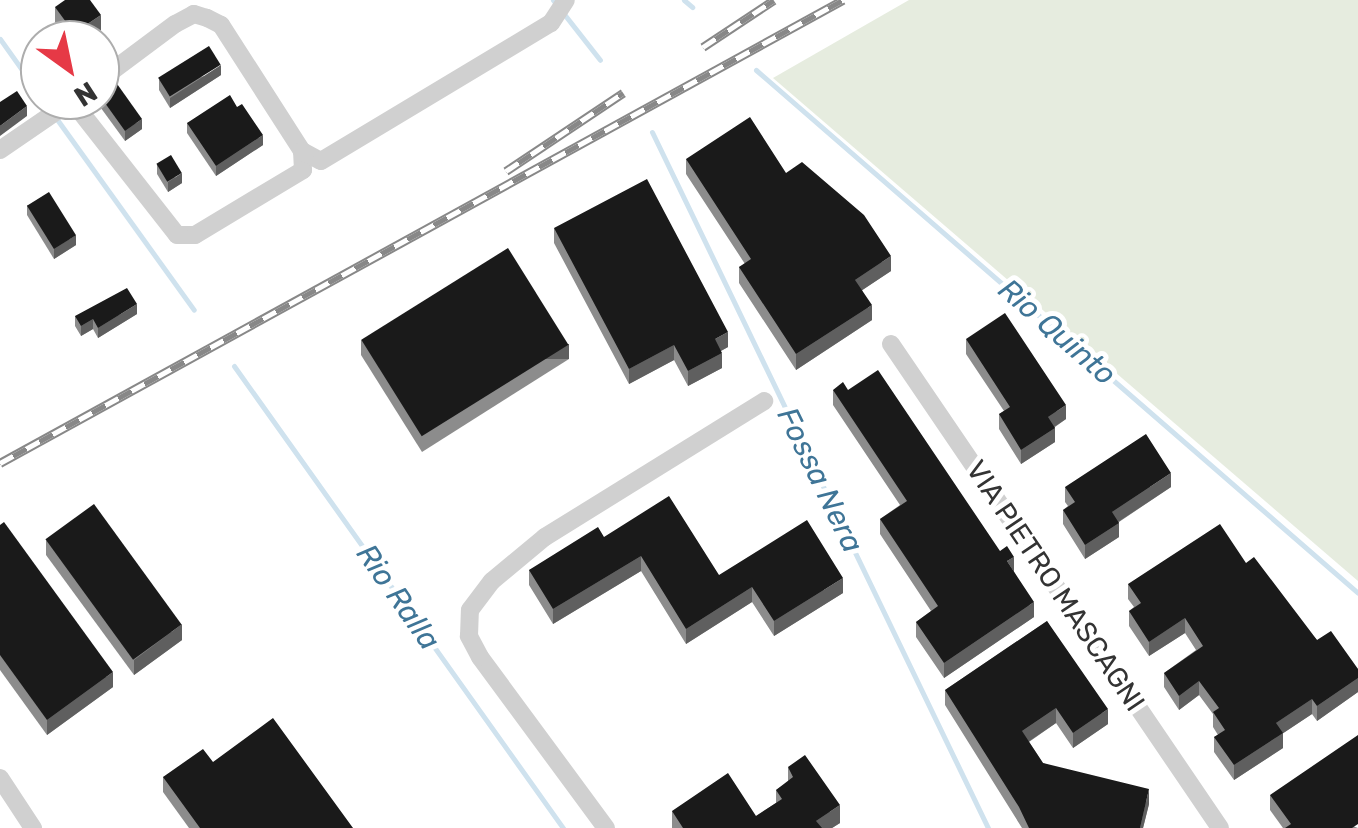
<!DOCTYPE html>
<style>
body{margin:0}
#map{position:relative;width:1358px;height:828px;overflow:hidden;background:#fff;font-family:Rubik,sans-serif}
div>[style]{position:absolute}
[style*='--x']{left:calc(var(--x)*1px);top:calc(var(--y)*1px);width:calc(var(--w)*1px);rotate:calc(var(--a)*1deg)}
.green>*{inset:0;background:#e6ecdf}
.stream>*{height:5px;margin:-2.5px;padding:0 2.5px;transform-origin:2.5px;border-radius:2.5px;background:#cfe2ee}
.minor>*{height:18px;margin:-9px;padding:0 9px;transform-origin:9px;border-radius:9px;background:#d0d0d0}
.rail>*{height:9px;margin-top:-4.5px;transform-origin:0;background:repeating-linear-gradient(90deg,#fff 0 15px,#888 0 30px);box-sizing:border-box;border-block:2px solid #888}
.wall>*{inset:0;background:#8c8c8c}
.shaded-wall>*{inset:0;background:#5f5f5f;transform-origin:0 0}
.building>*{inset:0;background:#1a1a1a;transform-origin:0 0}
span{translate:-50% -50%;white-space:nowrap;text-align:center;line-height:1.15;-webkit-text-stroke:10px #fff;paint-order:stroke}
.street-label{font-size:28px;color:#333}
.water-label{font-size:30px;color:#3f7597;font-style:italic}
.north{position:absolute;left:20px;top:20px;width:100px;height:100px;box-sizing:border-box;background:#fff;border:2px solid #adadad;border-radius:50%;rotate:147deg;font-size:28px;font-weight:700;line-height:40px;text-align:center;color:#333}
.north::after{content:'';display:block;margin:auto;width:35px;height:45px;background:#e63946;clip-path:polygon(50% 0,100% 100%,50% 72%,0 100%)}
</style>
<div id="map">
<div class="green">
<div style="clip-path:polygon(909px 0,1358px 0,1358px 581px,773px 78px)"></div>
</div>
<div class="stream">
<div style="--x:553;--y:0;--w:76;--a:51.9"></div>
<div style="--x:684;--y:0;--w:11;--a:41"></div>
<div style="--x:0;--y:39;--w:69;--a:54.5"></div>
<div style="--x:756;--y:70;--w:797;--a:40.98"></div>
<div style="--x:56;--y:118;--w:236;--a:54.3"></div>
<div style="--x:652;--y:132;--w:773;--a:64.23"></div>
<div style="--x:234;--y:366;--w:567;--a:54.54"></div>
</div>
<div class="minor">
<div style="--x:72;--y:101;--w:170;--a:51.9"></div>
<div style="--x:177;--y:235;--w:18;--a:0"></div>
<div style="--x:195;--y:235;--w:126;--a:-31"></div>
<div style="--x:303;--y:170;--w:19;--a:-93"></div>
<div style="--x:302;--y:151;--w:150;--a:-122.7"></div>
<div style="--x:221;--y:25;--w:16;--a:-153"></div>
<div style="--x:207;--y:18;--w:14;--a:-163"></div>
<div style="--x:194;--y:14;--w:21;--a:152"></div>
<div style="--x:175;--y:24;--w:94;--a:143.3"></div>
<div style="--x:0;--y:150;--w:88;--a:-34.4"></div>
<div style="--x:302;--y:151;--w:21;--a:28"></div>
<div style="--x:321;--y:161;--w:268;--a:-31"></div>
<div style="--x:551;--y:23;--w:27;--a:-57"></div>
<div style="--x:891;--y:344;--w:585;--a:55.79"></div>
<div style="--x:0;--y:778;--w:60;--a:56.6"></div>
<div style="--x:606;--y:828;--w:212;--a:-126.4"></div>
<div style="--x:480;--y:657;--w:24;--a:-118"></div>
<div style="--x:469;--y:636;--w:26;--a:-88"></div>
<div style="--x:470;--y:610;--w:36;--a:-53"></div>
<div style="--x:492;--y:581;--w:69;--a:-39.7"></div>
<div style="--x:545;--y:537;--w:258;--a:-31.8"></div>
</div>
<div class="rail">
<div style="--x:703;--y:47;--w:85;--a:-33.5"></div>
<div style="--x:506;--y:171;--w:141;--a:-33.7"></div>
<div style="--x:0;--y:463;--w:962;--a:-28.78"></div>
</div>
<div class="wall">
<div style="clip-path:polygon(55px 7px,101px 30px,86px 40px,68px 40px,55px 22px)"></div>
<div style="clip-path:polygon(221px 75px,170px 108px,159px 90px,159px 80px)"></div>
<div style="clip-path:polygon(100px 92px,142px 129px,125px 141px,98px 104px)"></div>
<div style="clip-path:polygon(237px 107px,263px 145px,216px 176px,187px 133px,187px 123px)"></div>
<div style="clip-path:polygon(686px 159px,786px 173px,891px 271px,862px 290px,872px 320px,796px 370px,739px 283px,739px 267px,745px 264px,686px 174px)"></div>
<div style="clip-path:polygon(157px 164px,182px 183px,168px 192px,157px 174px)"></div>
<div style="clip-path:polygon(27px 205px,76px 245px,54px 259px,27px 215px)"></div>
<div style="clip-path:polygon(554px 228px,728px 347px,721px 351px,722px 368px,688px 386px,674px 360px,629px 384px,554px 243px)"></div>
<div style="clip-path:polygon(137px 314px,98px 338px,93px 329px,81px 336px,75px 326px,75px 316px)"></div>
<div style="clip-path:polygon(966px 339px,1066px 419px,1055px 427px,1055px 442px,1021px 464px,999px 429px,999px 414px,1004px 411px,966px 354px)"></div>
<div style="clip-path:polygon(361px 340px,569px 359px,422px 452px,361px 355px)"></div>
<div style="clip-path:polygon(833px 390px,848px 390px,1014px 572px,1034px 617px,944px 678px,916px 637px,916px 622px,931px 611px,880px 534px,880px 519px,900px 505px,833px 405px)"></div>
<div style="clip-path:polygon(1065px 487px,1171px 487px,1119px 522px,1119px 537px,1085px 559px,1063px 524px,1063px 510px,1068px 506px,1065px 502px)"></div>
<div style="clip-path:polygon(0 525px,113px 687px,47px 735px,0 670px)"></div>
<div style="clip-path:polygon(604px 537px,719px 575px,843px 593px,774px 636px,752px 602px,686px 644px,641px 571px,553px 624px,529px 585px,529px 570px)"></div>
<div style="clip-path:polygon(46px 540px,182px 640px,134px 675px,46px 555px)"></div>
<div style="clip-path:polygon(1246px 563px,1317px 640px,1358px 669px,1358px 692px,1317px 721px,1312px 714px,1283px 733px,1283px 748px,1234px 780px,1214px 752px,1214px 737px,1218px 735px,1213px 727px,1213px 714px,1199px 695px,1179px 710px,1164px 687px,1164px 673px,1196px 650px,1185px 633px,1149px 656px,1129px 626px,1129px 611px,1134px 607px,1128px 599px,1128px 584px)"></div>
<div style="clip-path:polygon(1047px 621px,1108px 724px,1073px 748px,1056px 723px,1029px 742px,1043px 763px,1149px 804px,1143px 828px,1022px 828px,945px 705px,945px 690px)"></div>
<div style="clip-path:polygon(213px 762px,353px 828px,189px 828px,163px 792px,163px 777px)"></div>
<div style="clip-path:polygon(788px 767px,840px 823px,832px 828px,672px 828px,672px 811px,756px 816px,776px 803px,776px 790px,788px 782px)"></div>
<div style="clip-path:polygon(1270px 795px,1358px 828px,1283px 828px,1270px 810px)"></div>
</div>
<div class="shaded-wall">
<div style="clip-path:polygon(101px 15px,101px 30px,86px 40px,74px 40px,74px 33px)"></div>
<div style="clip-path:polygon(221px 65px,221px 75px,170px 108px,170px 98px)"></div>
<div style="clip-path:polygon(27px 106px,27px 116px,0 136px,0 126px)"></div>
<div style="clip-path:polygon(142px 119px,142px 129px,125px 141px,125px 131px)"></div>
<div style="clip-path:polygon(263px 135px,263px 145px,216px 176px,216px 166px)"></div>
<div style="clip-path:polygon(182px 173px,182px 183px,168px 192px,168px 182px)"></div>
<div style="clip-path:polygon(76px 235px,76px 245px,54px 259px,54px 249px)"></div>
<div style="clip-path:polygon(891px 256px,891px 271px,855px 295px,855px 280px)"></div>
<div style="clip-path:polygon(137px 304px,137px 314px,98px 338px,98px 328px)"></div>
<div style="clip-path:polygon(872px 305px,872px 320px,796px 370px,796px 354px)"></div>
<div style="clip-path:polygon(93px 319px,93px 329px,81px 336px,81px 326px)"></div>
<div style="clip-path:polygon(728px 332px,728px 347px,715px 354px,715px 339px)"></div>
<div style="left:569px;top:344px;width:15px;height:174px;rotate:90deg"></div>
<div style="clip-path:polygon(674px 345px,674px 360px,629px 384px,629px 369px)"></div>
<div style="clip-path:polygon(722px 353px,722px 368px,688px 386px,688px 371px)"></div>
<div style="clip-path:polygon(1066px 405px,1066px 419px,1048px 431px,1048px 417px)"></div>
<div style="clip-path:polygon(1055px 428px,1055px 442px,1021px 464px,1021px 450px)"></div>
<div style="clip-path:polygon(1171px 473px,1171px 487px,1112px 526px,1112px 512px)"></div>
<div style="clip-path:polygon(1119px 523px,1119px 537px,1085px 559px,1085px 545px)"></div>
<div style="clip-path:polygon(641px 556px,641px 571px,553px 624px,553px 609px)"></div>
<div style="clip-path:polygon(1014px 557px,1014px 572px,1007px 561px)"></div>
<div style="clip-path:polygon(843px 578px,843px 593px,774px 636px,774px 621px)"></div>
<div style="clip-path:polygon(752px 587px,752px 602px,686px 644px,686px 629px)"></div>
<div style="clip-path:polygon(1034px 602px,1034px 617px,944px 678px,944px 663px)"></div>
<div style="clip-path:polygon(1185px 618px,1185px 633px,1149px 656px,1149px 642px)"></div>
<div style="clip-path:polygon(182px 624px,182px 640px,134px 675px,134px 660px)"></div>
<div style="clip-path:polygon(113px 672px,113px 687px,47px 735px,47px 720px)"></div>
<div style="clip-path:polygon(1358px 678px,1358px 692px,1317px 721px,1317px 706px)"></div>
<div style="clip-path:polygon(1199px 681px,1199px 695px,1179px 710px,1179px 696px)"></div>
<div style="clip-path:polygon(1312px 699px,1312px 714px,1276px 738px,1276px 723px)"></div>
<div style="clip-path:polygon(1056px 708px,1056px 723px,1022px 746px,1022px 731px)"></div>
<div style="clip-path:polygon(1108px 709px,1108px 724px,1073px 748px,1073px 733px)"></div>
<div style="clip-path:polygon(1283px 733px,1283px 748px,1234px 780px,1234px 765px)"></div>
<div style="clip-path:polygon(1149px 789px,1149px 804px,1143px 828px,1140px 828px)"></div>
<div style="clip-path:polygon(840px 805px,840px 823px,832px 828px,816px 828px,816px 821px)"></div>
</div>
<div class="building">
<div style="clip-path:polygon(65px 0,90px 0,101px 15px,74px 33px,55px 7px)"></div>
<div style="left:209px;top:46px;width:22px;height:60px;rotate:58deg"></div>
<div style="clip-path:polygon(115px 81px,142px 119px,125px 131px,100px 96px,100px 92px)"></div>
<div style="clip-path:polygon(17px 91px,27px 106px,0 126px,0 102px)"></div>
<div style="clip-path:polygon(230px 95px,237px 107px,242px 104px,263px 135px,216px 166px,187px 123px)"></div>
<div style="clip-path:polygon(750px 117px,786px 173px,802px 162px,864px 215px,891px 256px,855px 280px,872px 305px,796px 354px,739px 267px,751px 259px,686px 159px)"></div>
<div style="left:171px;top:155px;width:21px;height:17px;rotate:59deg"></div>
<div style="clip-path:polygon(647px 179px,728px 332px,715px 339px,722px 353px,688px 371px,674px 345px,629px 369px,554px 228px)"></div>
<div style="left:49px;top:192px;width:51px;height:26px;rotate:58deg"></div>
<div style="left:508px;top:248px;width:114px;height:173px;rotate:58deg"></div>
<div style="clip-path:polygon(127px 288px,137px 304px,98px 328px,93px 319px,81px 326px,75px 316px)"></div>
<div style="clip-path:polygon(1005px 313px,1066px 405px,1048px 417px,1055px 428px,1021px 450px,999px 414px,1010px 407px,966px 339px)"></div>
<div style="clip-path:polygon(878px 370px,1000px 551px,1007px 546px,1014px 557px,1007px 561px,1034px 602px,944px 663px,916px 622px,938px 606px,880px 519px,907px 501px,833px 390px,843px 382px,848px 390px)"></div>
<div style="clip-path:polygon(1146px 434px,1171px 473px,1112px 512px,1119px 523px,1085px 545px,1063px 510px,1075px 502px,1065px 487px)"></div>
<div style="clip-path:polygon(669px 496px,719px 575px,807px 520px,843px 578px,774px 621px,752px 587px,686px 629px,641px 556px,553px 609px,529px 570px,598px 527px,604px 537px)"></div>
<div style="left:94px;top:504px;width:149px;height:60px;rotate:54deg"></div>
<div style="clip-path:polygon(4px 522px,113px 672px,47px 720px,0 655px,0 525px)"></div>
<div style="clip-path:polygon(1220px 524px,1246px 563px,1254px 557px,1317px 640px,1331px 631px,1358px 669px,1358px 678px,1317px 706px,1312px 699px,1276px 723px,1283px 733px,1234px 765px,1214px 737px,1225px 730px,1213px 712px,1219px 708px,1199px 681px,1179px 696px,1164px 673px,1203px 646px,1185px 618px,1149px 642px,1129px 611px,1141px 603px,1128px 584px)"></div>
<div style="clip-path:polygon(1047px 621px,1108px 709px,1073px 733px,1056px 708px,1022px 731px,1043px 763px,1149px 789px,1140px 828px,1029px 828px,1019px 807px,945px 690px)"></div>
<div style="clip-path:polygon(273px 718px,353px 828px,200px 828px,163px 777px,203px 749px,213px 762px)"></div>
<div style="clip-path:polygon(1358px 735px,1358px 824px,1352px 828px,1285px 828px,1291px 824px,1270px 795px)"></div>
<div style="clip-path:polygon(805px 755px,840px 805px,816px 821px,822px 828px,683px 828px,672px 811px,728px 773px,756px 816px,782px 799px,776px 790px,793px 777px,788px 767px)"></div>
</div>
<div class="street-label">
<span style="left:1055px;top:586px;rotate:56deg">VIA PIETRO MASCAGNI</span>
</div>
<div class="water-label">
<span style="left:1057px;top:332px;rotate:41deg">Rio Quinto</span>
<span style="left:820px;top:480px;rotate:64deg">Fossa Nera</span>
<span style="left:398px;top:597px;rotate:55deg">Rio Ralla</span>
</div>
<div class="north">N</div>
</div>
